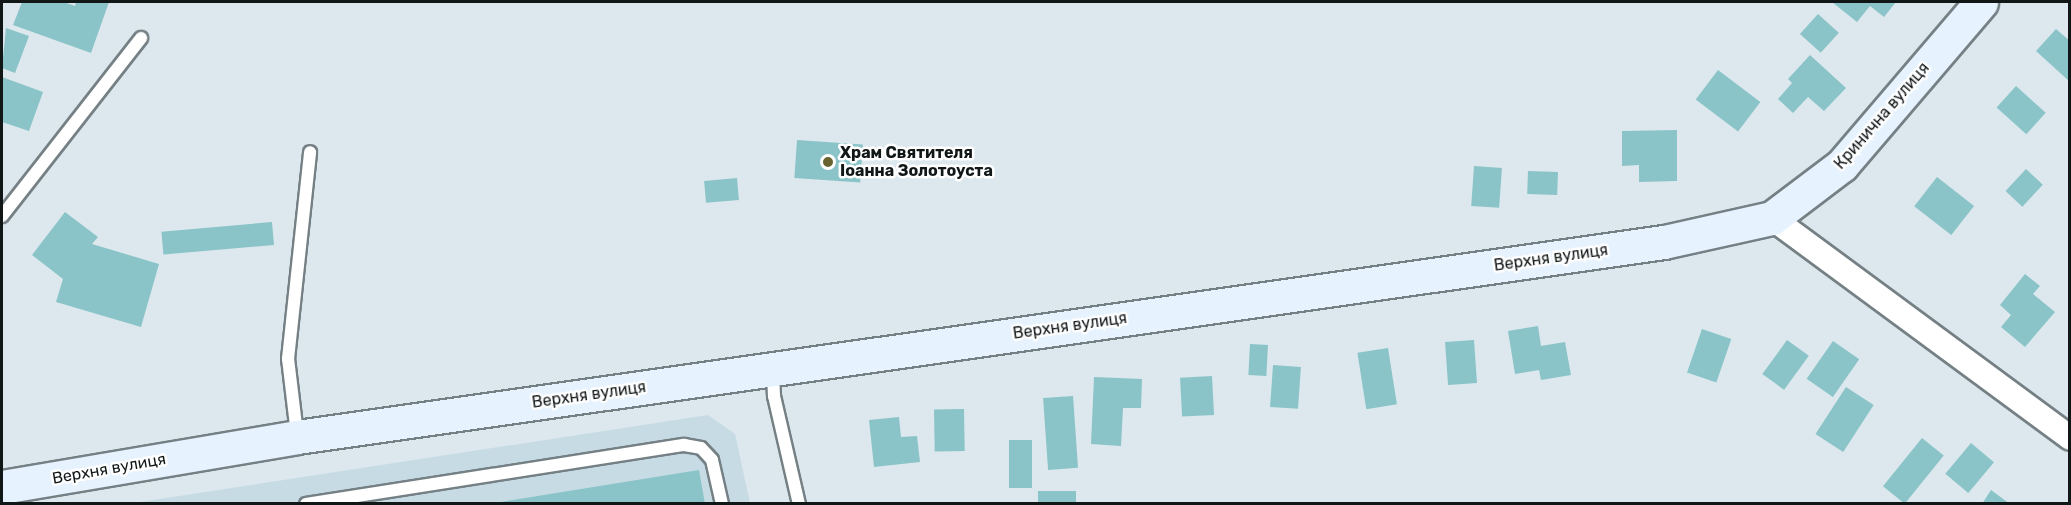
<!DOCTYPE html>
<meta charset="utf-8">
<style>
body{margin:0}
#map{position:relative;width:2071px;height:505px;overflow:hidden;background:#dce8ed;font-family:Rubik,sans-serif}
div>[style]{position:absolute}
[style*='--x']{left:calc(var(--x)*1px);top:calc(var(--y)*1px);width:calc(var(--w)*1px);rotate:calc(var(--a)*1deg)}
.built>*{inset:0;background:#c7dbe4}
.building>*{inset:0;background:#8ac4c8;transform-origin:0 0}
.roads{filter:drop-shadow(2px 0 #758085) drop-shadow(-2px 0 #758085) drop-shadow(0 2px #758085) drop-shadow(0 -2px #758085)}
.lane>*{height:12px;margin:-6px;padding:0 6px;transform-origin:6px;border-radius:6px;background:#fff}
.street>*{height:24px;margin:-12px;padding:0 12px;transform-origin:12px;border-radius:12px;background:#fff}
.secondary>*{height:33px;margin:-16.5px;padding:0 16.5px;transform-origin:16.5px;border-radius:16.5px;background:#e6f2fe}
.dots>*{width:16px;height:16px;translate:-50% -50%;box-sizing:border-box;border:3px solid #fff;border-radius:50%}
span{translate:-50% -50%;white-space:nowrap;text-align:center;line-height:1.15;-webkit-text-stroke:5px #fff;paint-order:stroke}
.street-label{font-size:16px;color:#111617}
.poi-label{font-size:16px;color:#111617;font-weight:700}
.left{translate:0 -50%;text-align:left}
.frame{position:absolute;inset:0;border:3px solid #111617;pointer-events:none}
</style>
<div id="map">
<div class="built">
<div style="clip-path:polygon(708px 415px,735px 434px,750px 503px,127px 504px)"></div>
</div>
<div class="building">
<div style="clip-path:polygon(22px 2px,64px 2px,75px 6px,76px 2px,109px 2px,91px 53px,13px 25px)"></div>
<div style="clip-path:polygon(1832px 2px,1896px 2px,1884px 17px,1870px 6px,1857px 22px)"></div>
<div style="left:1818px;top:14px;width:28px;height:27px;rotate:42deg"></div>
<div style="clip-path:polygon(6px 28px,29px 36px,15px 73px,2px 68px)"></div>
<div style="clip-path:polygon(2056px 29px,2070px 41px,2070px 82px,2036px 51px)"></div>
<div style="clip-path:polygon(1810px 55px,1846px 88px,1824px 111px,1808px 97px,1793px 113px,1778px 99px,1792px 83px,1788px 79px)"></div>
<div style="left:1718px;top:70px;width:53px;height:37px;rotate:37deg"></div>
<div style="clip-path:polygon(2px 77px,43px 92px,29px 131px,2px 122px)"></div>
<div style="left:2016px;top:86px;width:40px;height:29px;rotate:42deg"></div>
<div style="clip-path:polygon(1677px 130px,1677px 181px,1639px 182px,1639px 165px,1622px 166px,1622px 131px)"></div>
<div style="left:797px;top:140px;width:66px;height:38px;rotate:4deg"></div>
<div style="left:1474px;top:166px;width:28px;height:40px;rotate:4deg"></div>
<div style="left:2026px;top:169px;width:23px;height:30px;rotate:43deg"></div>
<div style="left:1528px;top:171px;width:30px;height:23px;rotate:2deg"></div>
<div style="left:1937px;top:177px;width:47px;height:37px;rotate:38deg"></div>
<div style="left:737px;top:178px;width:22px;height:33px;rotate:85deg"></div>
<div style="clip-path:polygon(65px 212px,98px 237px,92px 244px,159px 264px,141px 327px,56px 302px,63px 279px,32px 255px)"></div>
<div style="left:272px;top:222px;width:23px;height:111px;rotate:85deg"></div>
<div style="clip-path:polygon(2025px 274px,2040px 286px,2033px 294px,2055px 312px,2025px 347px,2001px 327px,2011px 315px,2000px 305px)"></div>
<div style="clip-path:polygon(1538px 326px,1541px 346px,1565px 342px,1571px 375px,1541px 380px,1539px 370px,1515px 374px,1508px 331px)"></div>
<div style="left:1702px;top:329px;width:31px;height:46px;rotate:19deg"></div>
<div style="left:1474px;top:340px;width:43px;height:29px;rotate:86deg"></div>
<div style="left:1787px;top:340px;width:27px;height:42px;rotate:36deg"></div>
<div style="left:1833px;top:341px;width:32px;height:46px;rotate:35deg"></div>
<div style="left:1250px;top:344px;width:18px;height:31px;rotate:3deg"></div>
<div style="left:1388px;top:348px;width:57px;height:31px;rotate:81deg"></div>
<div style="left:1273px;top:365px;width:28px;height:42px;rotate:4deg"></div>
<div style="left:1212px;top:376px;width:39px;height:32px;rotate:87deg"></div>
<div style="clip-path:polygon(1094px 377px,1142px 379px,1141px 408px,1123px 408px,1121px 446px,1091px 444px)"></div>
<div style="left:1846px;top:387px;width:33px;height:56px;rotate:33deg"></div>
<div style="left:1073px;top:396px;width:72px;height:30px;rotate:86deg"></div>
<div style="left:964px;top:409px;width:42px;height:30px;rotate:89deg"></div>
<div style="clip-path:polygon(899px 417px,901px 437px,917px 436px,920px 462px,874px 467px,869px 420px)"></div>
<div style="left:1922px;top:438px;width:28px;height:62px;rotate:39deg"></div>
<div style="left:1009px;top:440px;width:23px;height:48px"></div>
<div style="left:1971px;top:443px;width:30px;height:40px;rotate:40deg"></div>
<div style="clip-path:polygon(699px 470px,705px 504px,501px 504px,501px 502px)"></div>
<div style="clip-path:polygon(1991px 490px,2010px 504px,1982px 504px)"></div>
<div style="left:1038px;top:491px;width:38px;height:13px"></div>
</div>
<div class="roads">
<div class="lane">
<div style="--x:2;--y:216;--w:226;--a:-52"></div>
<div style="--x:773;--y:369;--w:27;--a:88"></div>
<div style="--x:774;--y:396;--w:111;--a:77"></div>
<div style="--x:297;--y:434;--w:76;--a:-96.8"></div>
<div style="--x:288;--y:359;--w:208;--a:-83.9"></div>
<div style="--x:306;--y:504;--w:383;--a:-8.9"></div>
<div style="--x:684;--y:445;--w:17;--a:10"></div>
<div style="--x:701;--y:448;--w:16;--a:47"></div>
<div style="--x:712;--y:460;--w:45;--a:77.2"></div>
</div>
<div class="street">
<div style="--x:1772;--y:218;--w:370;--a:36.4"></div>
</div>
<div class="secondary">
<div style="--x:2;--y:487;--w:299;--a:-9.6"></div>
<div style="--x:297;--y:437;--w:1381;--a:-8.12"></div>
<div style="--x:1664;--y:242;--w:111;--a:-12.5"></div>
<div style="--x:1772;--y:218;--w:88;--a:-37.1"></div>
<div style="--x:1842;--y:165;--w:214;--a:-49.5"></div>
</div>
</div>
<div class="dots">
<div style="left:828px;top:162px;background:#69632f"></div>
</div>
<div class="street-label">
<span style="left:1882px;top:116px;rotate:-49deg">Кринична вулиця</span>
<span style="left:1551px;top:258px;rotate:-8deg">Верхня вулиця</span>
<span style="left:1070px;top:326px;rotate:-8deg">Верхня вулиця</span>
<span style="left:589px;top:395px;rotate:-8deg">Верхня вулиця</span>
<span style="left:109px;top:469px;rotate:-10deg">Верхня вулиця</span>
</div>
<div class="poi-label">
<span class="left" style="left:840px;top:162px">Храм Святителя<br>Іоанна Золотоуста</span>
</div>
<div class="frame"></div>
</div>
